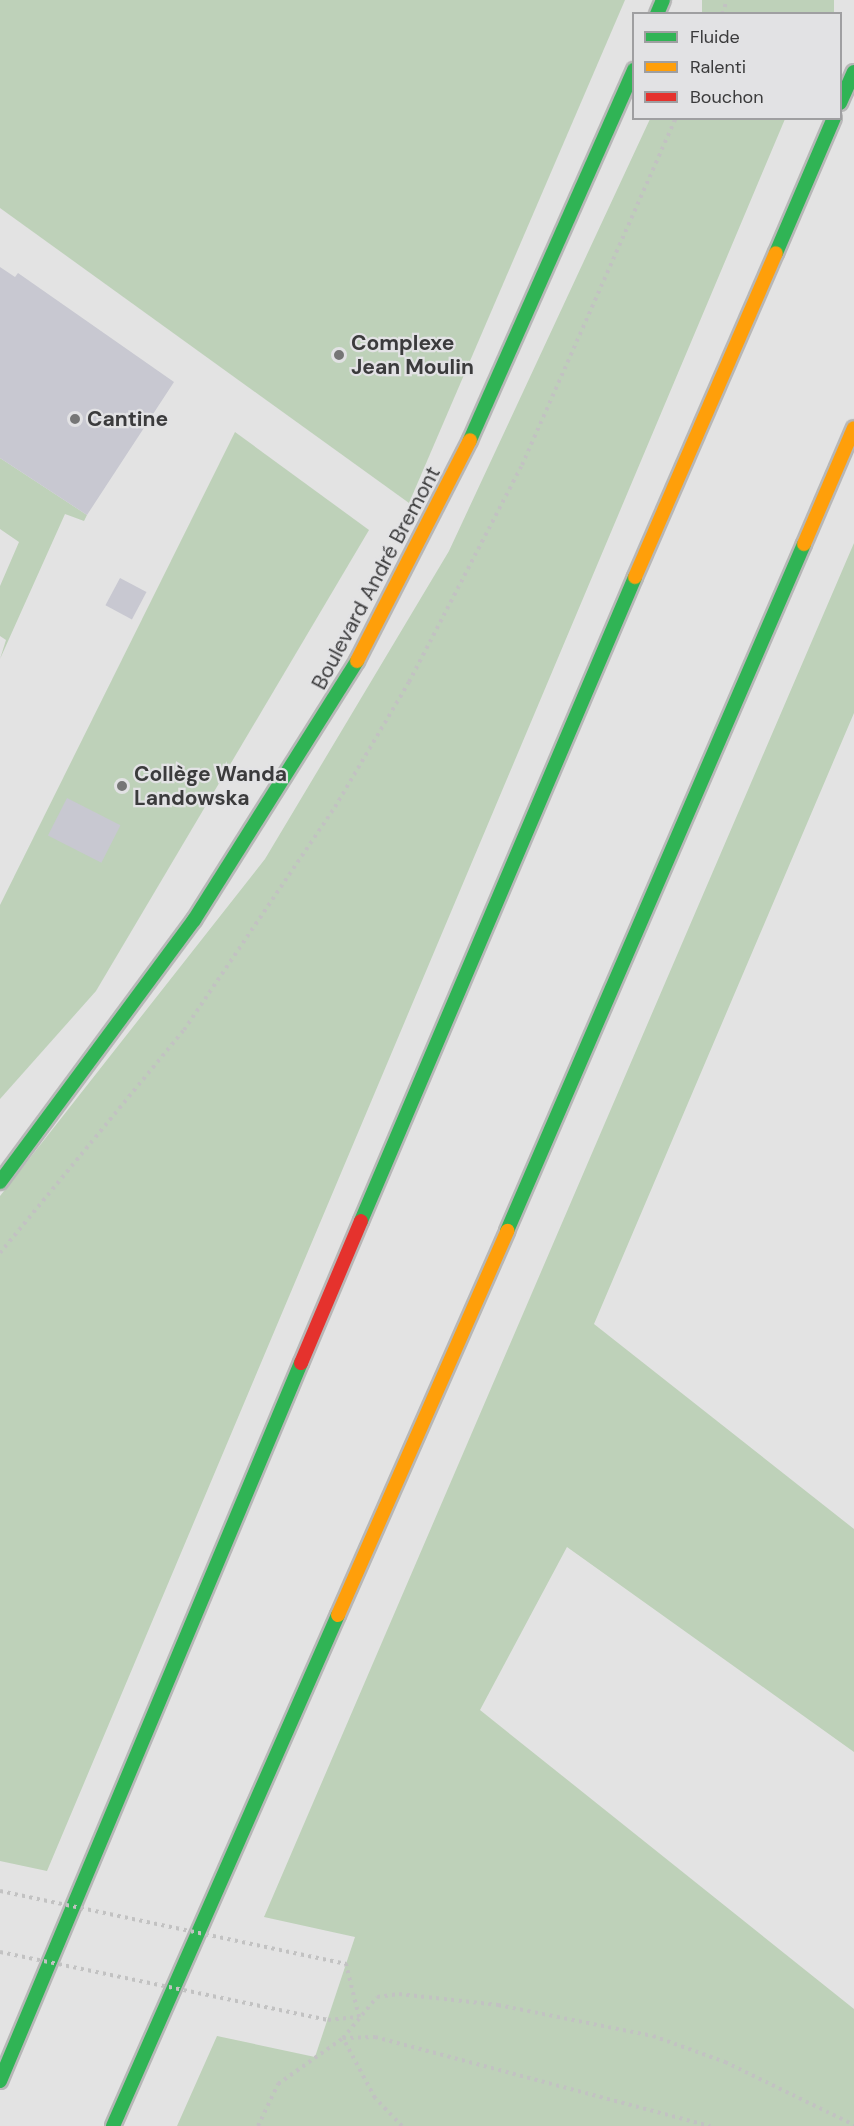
<!DOCTYPE html>
<meta charset="utf-8">
<style>
body{margin:0}
#map{position:relative;width:854px;height:2126px;overflow:hidden;background:#e3e3e3;font-family:"DM Sans",sans-serif}
div>[style]{position:absolute}
[style*='--x']{left:calc(var(--x)*1px);top:calc(var(--y)*1px);width:calc(var(--w)*1px);rotate:calc(var(--a)*1deg)}
.green>*{inset:0;background:#bed1b9;transform-origin:0 0}
.building>*{inset:0;background:#c8c8d1;transform-origin:0 0}
.path>*{height:4px;margin-top:-2px;transform-origin:0;background:repeating-linear-gradient(90deg,#c2c2c2 0 3px,transparent 0 7.5px)}
.roads{filter:drop-shadow(2px 0 #b7b7b7) drop-shadow(-2px 0 #b7b7b7) drop-shadow(0 2px #b7b7b7) drop-shadow(0 -2px #b7b7b7)}
.fast>*{height:14px;margin:-7px;padding:0 7px;transform-origin:7px;border-radius:7px;background:#30b455}
.slow>*{height:14px;margin:-7px;padding:0 7px;transform-origin:7px;border-radius:7px;background:#ff9f0a}
.jam>*{height:14px;margin:-7px;padding:0 7px;transform-origin:7px;border-radius:7px;background:#e5322d}
.path-bridge>*{height:4px;margin-top:-2px;transform-origin:0;background:repeating-linear-gradient(90deg,#c2c2c2 0 3px,transparent 0 7.5px)}
.dots>*{width:16px;height:16px;translate:-50% -50%;box-sizing:border-box;border:3px solid #e2e2e4;border-radius:50%}
span{translate:-50% -50%;white-space:nowrap;text-align:center;line-height:1.15;-webkit-text-stroke:4.5px #e2e2e4;paint-order:stroke}
.poi-label{font-size:21px;color:#3b3b3c;font-weight:700}
.left{translate:0 -50%;text-align:left}
.street-label{font-size:21px;color:#3b3b3c}
.legend{position:absolute;left:632px;top:12px;width:210px;height:108px;box-sizing:border-box;background:#e2e2e4;border:2px solid #9f9fa1;margin:0;padding:8px 10px;list-style:none;font-size:18px;color:#3b3b3c}
.legend li{display:flex;align-items:center;gap:12px;height:30px}
.legend b{width:30px;border:2px solid #9f9fa1}
</style>
<div id="map">
<div class="green">
<div style="clip-path:polygon(0 0,625px 0,409px 503px,0 208px)"></div>
<div style="left:702px;top:0;width:132px;height:14px"></div>
<div style="clip-path:polygon(650px 119px,785px 119px,47px 1871px,0 1861px,0 1196px,265px 859px,449px 551px)"></div>
<div style="clip-path:polygon(235px 432px,369px 530px,96px 991px,0 1099px,0 905px)"></div>
<div style="clip-path:polygon(0 458px,87px 515px,84px 521px,65px 514px,0 659px,6px 640px,0 636px,0 586px,19px 542px,0 529px)"></div>
<div style="clip-path:polygon(854px 543px,854px 713px,594px 1324px,854px 1529px,854px 1752px,567px 1547px,480px 1710px,854px 2009px,854px 2126px,177px 2126px,217px 2036px,315px 2057px,355px 1937px,264px 1917px)"></div>
</div>
<div class="building">
<div style="clip-path:polygon(0 267px,15px 277px,18px 273px,174px 382px,87px 515px,0 458px)"></div>
<div style="left:120px;top:578px;width:30px;height:31px;rotate:28deg"></div>
<div style="left:67px;top:798px;width:60px;height:42px;rotate:27deg"></div>
</div>
<div class="path">
<div style="--x:722;--y:14;--w:15;--a:-70"></div>
<div style="--x:0;--y:1253;--w:289;--a:-50.5"></div>
<div style="--x:184;--y:1030;--w:269;--a:-55.9"></div>
<div style="--x:335;--y:807;--w:145;--a:-59.4"></div>
<div style="--x:409;--y:682;--w:245;--a:-62.5"></div>
<div style="--x:522;--y:465;--w:380;--a:-66.1"></div>
<div style="--x:328;--y:2020;--w:31;--a:-6"></div>
<div style="--x:359;--y:2017;--w:55;--a:-103.8"></div>
<div style="--x:258;--y:2126;--w:47;--a:-64.5"></div>
<div style="--x:278;--y:2084;--w:80;--a:-35.3"></div>
<div style="--x:343;--y:2038;--w:32;--a:-2"></div>
<div style="--x:375;--y:2037;--w:347;--a:14.9"></div>
<div style="--x:402;--y:2126;--w:39;--a:-134"></div>
<div style="--x:375;--y:2098;--w:68;--a:-118.1"></div>
<div style="--x:343;--y:2038;--w:53;--a:-50.3"></div>
<div style="--x:377;--y:1997;--w:22;--a:-8"></div>
<div style="--x:399;--y:1994;--w:100;--a:6.3"></div>
<div style="--x:498;--y:2005;--w:158;--a:11.3"></div>
<div style="--x:653;--y:2036;--w:77;--a:19.9"></div>
<div style="--x:725;--y:2062;--w:144;--a:26"></div>
</div>
<div class="roads">
<div class="fast">
<div style="--x:657;--y:14;--w:15;--a:-67"></div>
<div style="--x:840;--y:103;--w:34;--a:-66"></div>
<div style="--x:776;--y:253;--w:147;--a:-66.8"></div>
<div style="--x:470;--y:440;--w:405;--a:-66.1"></div>
<div style="--x:0;--y:1182;--w:326;--a:-53.5"></div>
<div style="--x:194;--y:920;--w:306;--a:-57.8"></div>
<div style="--x:361;--y:1221;--w:700;--a:-66.95"></div>
<div style="--x:507;--y:1231;--w:748;--a:-66.62"></div>
<div style="--x:0;--y:2081;--w:779;--a:-67.26"></div>
<div style="--x:113;--y:2126;--w:558;--a:-66.24"></div>
</div>
<div class="slow">
<div style="--x:804;--y:544;--w:126;--a:-66.7"></div>
<div style="--x:635;--y:577;--w:353;--a:-66.5"></div>
<div style="--x:357;--y:661;--w:248;--a:-62.9"></div>
<div style="--x:338;--y:1615;--w:420;--a:-66.2"></div>
</div>
<div class="jam">
<div style="--x:301;--y:1363;--w:154;--a:-67.1"></div>
</div>
</div>
<div class="path-bridge">
<div style="--x:0;--y:1891;--w:354;--a:11.9"></div>
<div style="--x:0;--y:1952;--w:335;--a:11.7"></div>
</div>
<div class="dots">
<div style="left:339px;top:355px;background:#767676"></div>
<div style="left:75px;top:419px;background:#767676"></div>
<div style="left:122px;top:786px;background:#767676"></div>
</div>
<div class="poi-label">
<span class="left" style="left:351px;top:355px">Complexe<br>Jean Moulin</span>
<span class="left" style="left:87px;top:419px">Cantine</span>
<span class="left" style="left:134px;top:786px">Collège Wanda<br>Landowska</span>
</div>
<div class="street-label">
<span style="left:376px;top:578px;rotate:-62deg">Boulevard André Bremont</span>
</div>
<ul class="legend">
<li><b style="height:8px;background:#30b455"></b>Fluide</li>
<li><b style="height:8px;background:#ff9f0a"></b>Ralenti</li>
<li><b style="height:8px;background:#e5322d"></b>Bouchon</li>
</ul>
</div>
